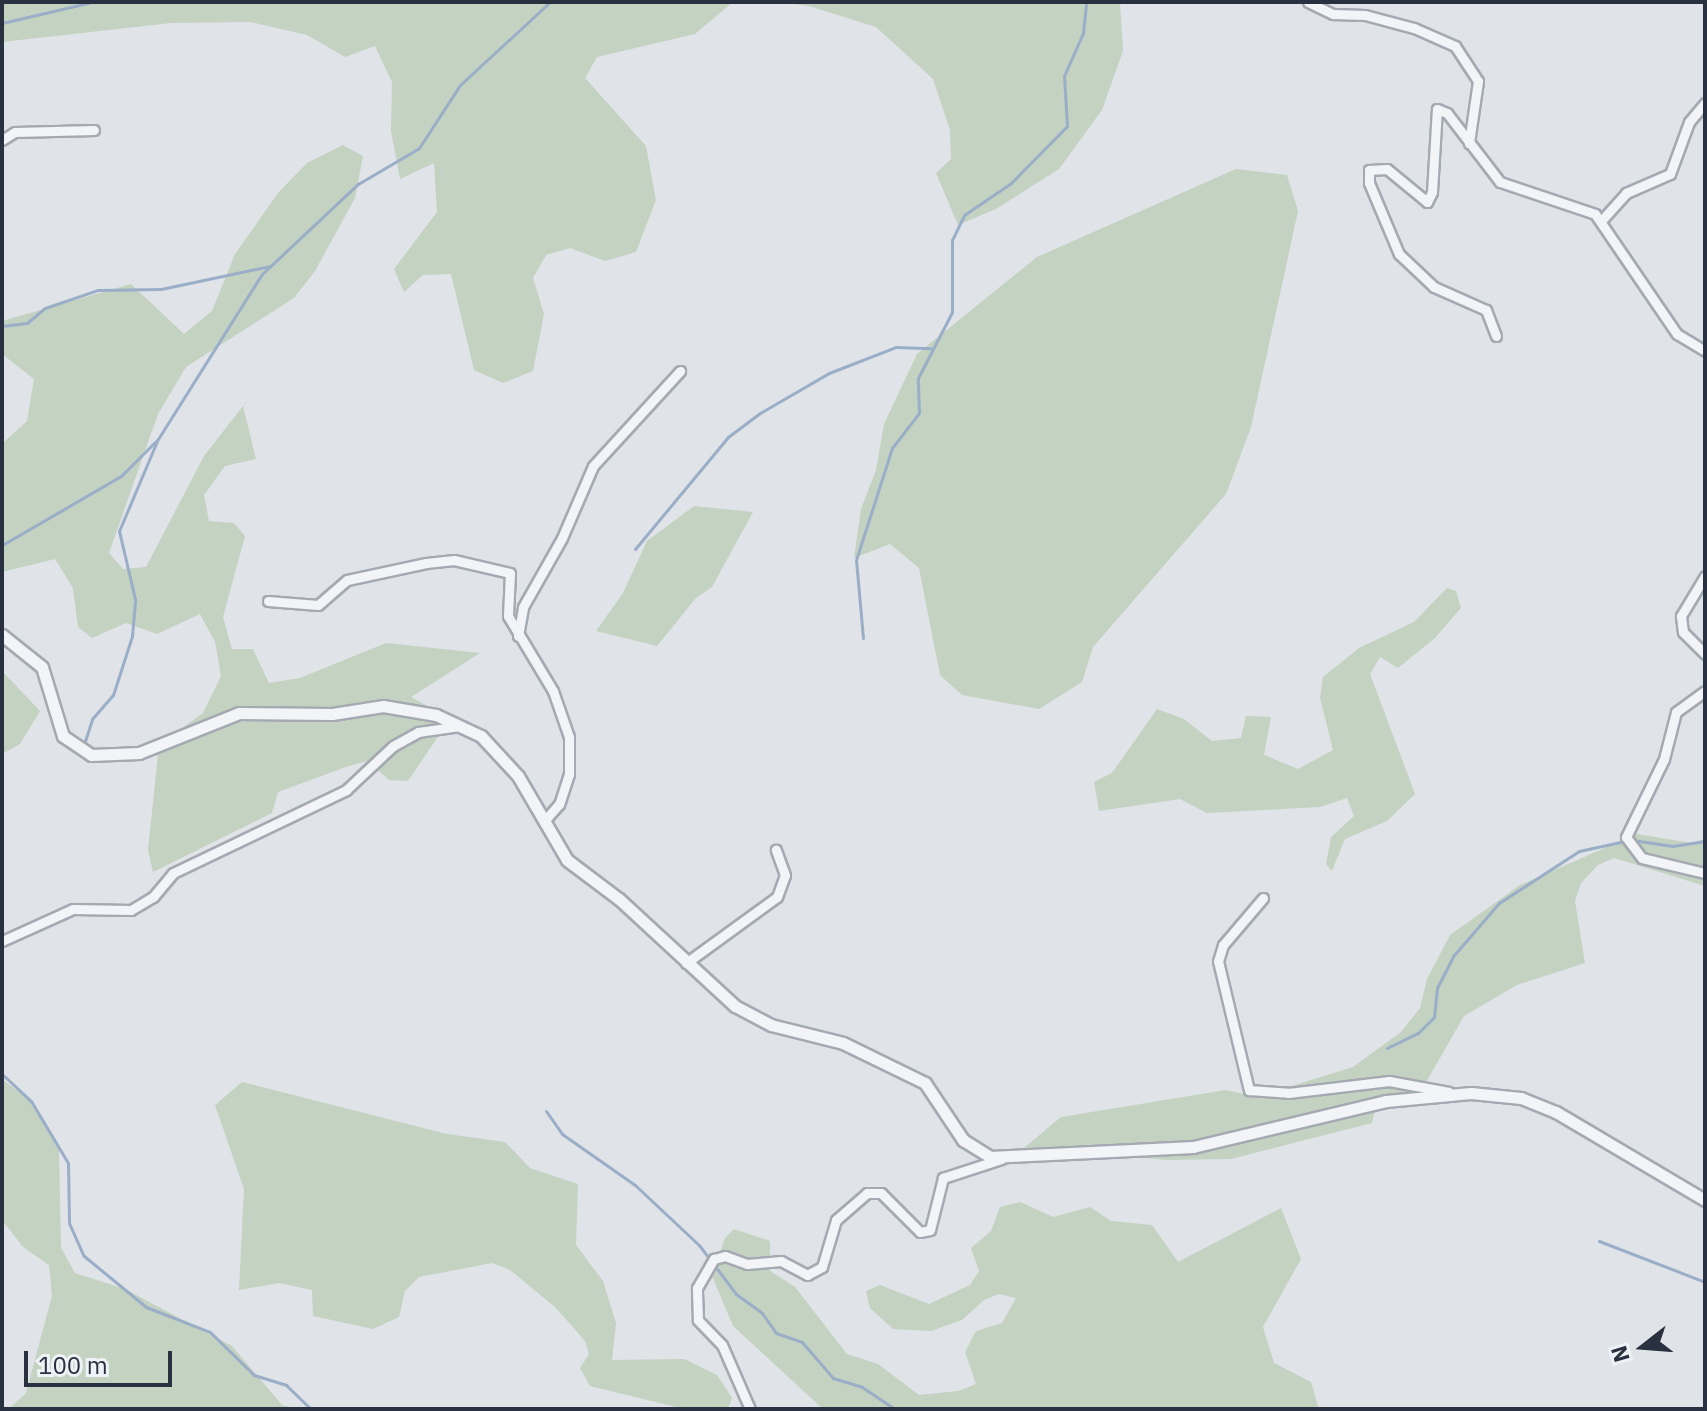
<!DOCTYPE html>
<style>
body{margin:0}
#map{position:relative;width:1707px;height:1411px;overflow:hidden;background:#e0e3e8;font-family:"IBM Plex Sans",sans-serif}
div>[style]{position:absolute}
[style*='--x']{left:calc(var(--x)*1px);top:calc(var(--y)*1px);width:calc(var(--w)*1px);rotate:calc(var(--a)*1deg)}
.green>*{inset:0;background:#c4d2c1}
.stream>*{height:3px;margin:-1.5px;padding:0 1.5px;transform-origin:1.5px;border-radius:1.5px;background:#9baec8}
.roads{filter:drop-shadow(2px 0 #a5aab2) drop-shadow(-2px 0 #a5aab2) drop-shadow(0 2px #a5aab2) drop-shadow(0 -2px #a5aab2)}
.minor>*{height:9px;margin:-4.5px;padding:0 4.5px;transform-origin:4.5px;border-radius:4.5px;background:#f2f4f7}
.tertiary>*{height:11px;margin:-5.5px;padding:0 5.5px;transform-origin:5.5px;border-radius:5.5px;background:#f2f4f7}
span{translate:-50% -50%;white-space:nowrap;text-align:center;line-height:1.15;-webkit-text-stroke:6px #eff2f6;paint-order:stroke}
.frame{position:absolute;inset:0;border:4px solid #29303f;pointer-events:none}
.north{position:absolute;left:1603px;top:1307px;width:80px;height:80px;-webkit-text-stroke:6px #eff2f6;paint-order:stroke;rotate:253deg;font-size:22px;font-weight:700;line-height:32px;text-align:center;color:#29303f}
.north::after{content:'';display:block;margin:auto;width:28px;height:36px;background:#29303f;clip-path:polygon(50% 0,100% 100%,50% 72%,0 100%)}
.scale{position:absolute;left:24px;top:1351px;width:148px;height:36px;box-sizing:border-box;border:4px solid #29303f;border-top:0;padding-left:10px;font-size:24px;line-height:28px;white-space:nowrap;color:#29303f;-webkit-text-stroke:6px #eff2f6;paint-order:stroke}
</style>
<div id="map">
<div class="green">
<div style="clip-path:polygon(2px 2px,733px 2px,695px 34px,597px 57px,585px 78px,646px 146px,656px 200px,636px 252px,605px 261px,570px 248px,546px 255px,533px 278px,544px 314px,533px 371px,503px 383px,474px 370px,451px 274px,423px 275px,404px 292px,394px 269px,437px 212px,434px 163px,400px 179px,391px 131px,392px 82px,375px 46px,345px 57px,307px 35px,251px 22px,171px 23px,2px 42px)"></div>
<div style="clip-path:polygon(779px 2px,1120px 2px,1123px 51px,1102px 110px,1059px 169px,996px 209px,958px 225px,936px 173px,951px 159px,950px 130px,933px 79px,876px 27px,809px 6px)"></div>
<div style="clip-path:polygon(343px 145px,363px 156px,355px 198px,315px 271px,294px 298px,186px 367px,158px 414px,109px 553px,123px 569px,146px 567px,204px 456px,243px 406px,256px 459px,225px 466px,204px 495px,209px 521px,234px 523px,245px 536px,223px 617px,232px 649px,253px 649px,269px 683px,300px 678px,386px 643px,480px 653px,411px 697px,450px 719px,408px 781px,389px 780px,367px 761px,346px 767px,278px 792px,272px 813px,153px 872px,148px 850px,159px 745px,203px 713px,221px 676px,215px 642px,200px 614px,157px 634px,126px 623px,92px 638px,78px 627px,73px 588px,55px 559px,2px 572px,2px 444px,27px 421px,34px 379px,2px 354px,2px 321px,131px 284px,184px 334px,212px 311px,235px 254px,278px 193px,307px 163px)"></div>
<div style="clip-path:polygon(1236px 169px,1287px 175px,1298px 211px,1251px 427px,1226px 494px,1093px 647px,1082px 682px,1039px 709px,962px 695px,940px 675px,919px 568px,890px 544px,854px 558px,861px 509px,876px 470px,884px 424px,917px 354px,1037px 257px)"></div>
<div style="clip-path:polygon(694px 506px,753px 512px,712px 587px,696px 598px,657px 646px,596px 631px,623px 593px,647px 541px)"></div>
<div style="clip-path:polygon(1447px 588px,1456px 591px,1461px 608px,1435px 638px,1398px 668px,1380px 657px,1370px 674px,1415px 794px,1387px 821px,1345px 839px,1332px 871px,1326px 864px,1331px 837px,1354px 816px,1347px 798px,1320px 807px,1207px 813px,1180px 799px,1099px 811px,1094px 782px,1112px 773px,1157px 709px,1184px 719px,1212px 741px,1241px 738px,1246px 716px,1271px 717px,1264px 755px,1298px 769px,1333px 750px,1320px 698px,1323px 677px,1359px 648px,1414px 622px)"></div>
<div style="clip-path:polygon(2px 671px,40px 711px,20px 744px,2px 754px)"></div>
<div style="clip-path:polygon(1637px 834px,1692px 843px,1705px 839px,1705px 886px,1614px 858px,1598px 865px,1581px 883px,1575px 901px,1585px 963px,1517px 985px,1464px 1016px,1421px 1091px,1377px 1100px,1372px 1123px,1231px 1159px,1168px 1160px,1024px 1148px,1061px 1117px,1226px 1090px,1256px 1097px,1353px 1067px,1401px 1032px,1420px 1008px,1427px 979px,1450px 935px,1520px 885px)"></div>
<div style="clip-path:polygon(2px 1079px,31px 1101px,59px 1150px,61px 1248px,75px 1273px,125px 1289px,232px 1346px,282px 1405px,297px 1409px,9px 1409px,26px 1393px,52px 1296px,49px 1265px,23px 1247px,2px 1220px)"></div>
<div style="clip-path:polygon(242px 1082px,447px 1134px,505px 1142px,530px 1168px,578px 1184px,576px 1245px,603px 1281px,616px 1323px,612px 1360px,684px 1359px,717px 1375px,732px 1398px,728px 1409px,684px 1409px,590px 1386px,580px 1368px,589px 1354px,585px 1341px,555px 1307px,510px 1270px,492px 1263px,419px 1277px,405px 1291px,399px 1317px,373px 1329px,313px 1316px,312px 1290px,279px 1283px,239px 1290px,244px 1189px,215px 1105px)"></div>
<div style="clip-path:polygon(1020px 1202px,1053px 1217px,1090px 1207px,1111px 1221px,1152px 1225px,1178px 1262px,1281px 1208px,1301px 1259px,1263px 1327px,1274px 1363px,1311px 1382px,1319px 1409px,823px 1409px,733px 1326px,712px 1276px,725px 1238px,734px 1229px,770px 1241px,770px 1271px,795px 1287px,847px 1354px,878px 1364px,919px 1395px,958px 1391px,976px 1384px,965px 1352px,976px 1331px,1002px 1323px,1016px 1298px,999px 1294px,984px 1300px,962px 1320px,931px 1331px,893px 1329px,870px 1308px,866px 1291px,880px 1285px,929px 1304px,970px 1285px,979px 1271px,971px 1248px,991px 1231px,1000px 1207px)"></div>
</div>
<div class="stream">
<div style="--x:2;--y:23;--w:92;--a:-13.1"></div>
<div style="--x:2;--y:326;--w:25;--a:-7"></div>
<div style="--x:27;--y:323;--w:23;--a:-40"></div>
<div style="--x:45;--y:308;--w:56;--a:-18.8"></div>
<div style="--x:98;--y:290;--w:63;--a:-0.9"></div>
<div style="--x:161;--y:289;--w:111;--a:-11.9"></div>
<div style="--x:2;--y:545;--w:138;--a:-30.1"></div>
<div style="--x:121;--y:476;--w:52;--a:-45"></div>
<div style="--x:158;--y:439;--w:195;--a:-57.8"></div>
<div style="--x:262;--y:274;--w:132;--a:-43.2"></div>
<div style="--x:358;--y:184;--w:71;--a:-30.5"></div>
<div style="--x:419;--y:148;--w:75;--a:-56.9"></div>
<div style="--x:460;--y:85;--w:122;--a:-42.7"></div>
<div style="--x:635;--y:549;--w:146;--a:-50.3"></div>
<div style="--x:728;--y:437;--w:40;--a:-37"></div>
<div style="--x:760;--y:413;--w:80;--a:-30.1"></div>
<div style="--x:829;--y:373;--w:72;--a:-21.2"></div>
<div style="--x:896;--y:347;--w:35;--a:2"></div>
<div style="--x:863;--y:638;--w:78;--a:-95.1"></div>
<div style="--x:856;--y:560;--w:118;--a:-72.2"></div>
<div style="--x:892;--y:448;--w:44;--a:-52.4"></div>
<div style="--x:919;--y:413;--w:35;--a:-92"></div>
<div style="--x:918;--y:378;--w:74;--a:-62.7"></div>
<div style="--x:952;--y:312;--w:72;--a:-90"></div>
<div style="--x:952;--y:240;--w:28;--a:-64"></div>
<div style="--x:964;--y:215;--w:57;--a:-34.2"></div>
<div style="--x:1011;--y:183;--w:80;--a:-45.5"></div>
<div style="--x:1067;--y:126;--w:50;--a:-93.4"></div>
<div style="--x:1064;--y:76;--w:47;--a:-66.2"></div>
<div style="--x:1083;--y:33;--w:31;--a:-84"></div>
<div style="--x:85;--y:741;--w:23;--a:-72"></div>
<div style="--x:92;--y:719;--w:32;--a:-49"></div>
<div style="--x:113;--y:695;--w:62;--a:-72.1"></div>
<div style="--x:132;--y:636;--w:37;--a:-85"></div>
<div style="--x:135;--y:599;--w:70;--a:-103.2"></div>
<div style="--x:119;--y:531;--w:98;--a:-67.1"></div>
<div style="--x:1632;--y:840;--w:41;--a:8.3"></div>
<div style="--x:1673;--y:846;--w:32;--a:-9"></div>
<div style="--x:1387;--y:1048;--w:34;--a:-26"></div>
<div style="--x:1418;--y:1033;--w:23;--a:-45"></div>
<div style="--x:1434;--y:1017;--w:29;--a:-84"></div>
<div style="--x:1437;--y:988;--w:37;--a:-63"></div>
<div style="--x:1454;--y:955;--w:69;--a:-49.1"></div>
<div style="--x:1499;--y:903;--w:95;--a:-33"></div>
<div style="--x:1579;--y:851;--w:47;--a:-12.3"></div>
<div style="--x:2;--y:1074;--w:40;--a:43"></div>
<div style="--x:31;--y:1101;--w:72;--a:59.2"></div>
<div style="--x:68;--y:1163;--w:60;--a:89"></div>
<div style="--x:69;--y:1223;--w:36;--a:66"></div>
<div style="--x:84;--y:1256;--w:80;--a:39.4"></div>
<div style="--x:146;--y:1307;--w:69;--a:21.3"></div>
<div style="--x:210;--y:1332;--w:62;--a:44.3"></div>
<div style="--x:254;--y:1375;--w:34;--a:17"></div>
<div style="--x:286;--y:1385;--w:35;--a:44"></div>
<div style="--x:546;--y:1111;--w:28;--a:55"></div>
<div style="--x:562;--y:1134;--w:89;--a:34.9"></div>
<div style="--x:635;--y:1185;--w:88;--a:43.2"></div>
<div style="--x:699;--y:1245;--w:61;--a:52.9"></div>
<div style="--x:736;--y:1294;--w:32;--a:36"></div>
<div style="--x:762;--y:1313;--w:24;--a:55"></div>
<div style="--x:776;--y:1333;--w:28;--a:19"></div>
<div style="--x:802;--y:1342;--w:48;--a:49.3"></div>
<div style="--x:833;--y:1378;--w:30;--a:17"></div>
<div style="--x:862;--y:1387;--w:40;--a:34"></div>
<div style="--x:1599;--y:1241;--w:114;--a:21.1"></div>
</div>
<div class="roads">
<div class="minor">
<div style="--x:1308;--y:2;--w:28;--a:26"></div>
<div style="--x:1333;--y:14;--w:32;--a:2"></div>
<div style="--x:1365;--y:15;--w:51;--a:14.9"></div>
<div style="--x:1414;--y:28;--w:45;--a:23.7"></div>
<div style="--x:1455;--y:46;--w:42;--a:56.7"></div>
<div style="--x:1478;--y:81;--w:63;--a:98.3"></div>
<div style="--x:2;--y:140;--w:15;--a:-32"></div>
<div style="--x:15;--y:132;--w:79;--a:-1.5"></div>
<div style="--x:1601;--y:221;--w:38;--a:-48"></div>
<div style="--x:1626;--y:193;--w:48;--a:-23.4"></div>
<div style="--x:1670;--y:174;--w:55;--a:-69.9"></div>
<div style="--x:1689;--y:122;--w:25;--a:-50"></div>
<div style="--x:1496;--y:336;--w:28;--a:-111"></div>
<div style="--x:1486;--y:310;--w:57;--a:-156.1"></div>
<div style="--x:1434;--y:287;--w:48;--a:-136.7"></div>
<div style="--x:1399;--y:254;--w:77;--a:-112.9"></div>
<div style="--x:1369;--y:183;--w:13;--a:-90"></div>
<div style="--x:1369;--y:170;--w:18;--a:-3"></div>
<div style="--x:1387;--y:169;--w:52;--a:39.5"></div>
<div style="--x:1427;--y:202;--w:11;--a:-63"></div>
<div style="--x:1432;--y:192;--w:83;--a:-86.6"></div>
<div style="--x:1437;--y:109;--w:11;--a:22"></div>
<div style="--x:1447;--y:113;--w:87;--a:52.5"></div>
<div style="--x:1500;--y:182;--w:100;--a:18.6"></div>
<div style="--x:1595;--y:214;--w:145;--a:55.7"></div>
<div style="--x:1677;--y:334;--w:33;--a:31"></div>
<div style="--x:1705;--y:576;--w:47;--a:121"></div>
<div style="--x:1681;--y:616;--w:16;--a:83"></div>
<div style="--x:1683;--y:632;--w:31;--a:45"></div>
<div style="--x:268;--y:601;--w:50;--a:4.6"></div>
<div style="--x:318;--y:605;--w:38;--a:-41"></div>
<div style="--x:347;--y:580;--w:81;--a:-12.1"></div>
<div style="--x:426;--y:563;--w:28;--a:-6"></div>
<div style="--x:454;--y:560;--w:57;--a:13.1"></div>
<div style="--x:510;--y:573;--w:43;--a:92.7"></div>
<div style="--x:508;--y:616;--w:87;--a:59"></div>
<div style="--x:553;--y:691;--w:49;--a:70.8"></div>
<div style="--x:569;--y:737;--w:37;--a:90"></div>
<div style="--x:569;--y:774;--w:32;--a:108"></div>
<div style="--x:559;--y:804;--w:23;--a:131"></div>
<div style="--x:518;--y:636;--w:29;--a:-80"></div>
<div style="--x:523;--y:607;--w:79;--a:-60.5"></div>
<div style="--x:562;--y:538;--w:78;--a:-66.7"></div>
<div style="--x:593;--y:466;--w:129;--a:-47.5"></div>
<div style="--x:1705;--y:691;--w:36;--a:144"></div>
<div style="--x:1676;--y:712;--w:49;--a:104.3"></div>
<div style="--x:1664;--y:759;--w:87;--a:116"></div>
<div style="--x:1626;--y:837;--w:26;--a:53"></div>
<div style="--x:1642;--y:858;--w:65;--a:13.4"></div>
<div style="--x:1263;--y:898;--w:62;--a:130.4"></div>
<div style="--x:1223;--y:945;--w:17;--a:107"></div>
<div style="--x:1218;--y:961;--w:133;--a:76.5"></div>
<div style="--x:1249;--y:1090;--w:39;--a:4"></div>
<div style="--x:1288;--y:1093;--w:102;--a:-6.8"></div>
<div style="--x:1389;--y:1081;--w:61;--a:10.4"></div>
<div style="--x:2;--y:941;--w:78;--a:-24.3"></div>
<div style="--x:73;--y:909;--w:58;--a:1"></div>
<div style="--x:131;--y:910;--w:26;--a:-31"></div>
<div style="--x:153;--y:897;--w:31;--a:-50"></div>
<div style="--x:173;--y:873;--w:192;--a:-25.6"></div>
<div style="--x:346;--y:790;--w:64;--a:-43.1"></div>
<div style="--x:393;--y:746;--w:29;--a:-29"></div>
<div style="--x:418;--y:732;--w:42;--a:-8.1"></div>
<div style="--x:686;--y:963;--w:112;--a:-36"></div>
<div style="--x:777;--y:897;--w:23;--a:-70"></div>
<div style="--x:785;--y:875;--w:27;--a:-110"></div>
<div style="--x:750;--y:1409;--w:70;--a:-113.6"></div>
<div style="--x:722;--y:1345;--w:35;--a:-134"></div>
<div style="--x:698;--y:1320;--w:32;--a:-92"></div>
<div style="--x:697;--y:1288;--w:34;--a:-60"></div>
<div style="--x:714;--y:1259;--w:11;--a:-15"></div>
<div style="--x:725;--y:1256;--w:23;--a:20"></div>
<div style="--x:747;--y:1264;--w:34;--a:-5"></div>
<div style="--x:781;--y:1261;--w:30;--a:28"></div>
<div style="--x:807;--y:1275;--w:17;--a:-28"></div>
<div style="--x:822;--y:1267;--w:49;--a:-73.4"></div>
<div style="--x:836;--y:1220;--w:41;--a:-41.1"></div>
<div style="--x:867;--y:1193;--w:14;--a:0"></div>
<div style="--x:881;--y:1193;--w:55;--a:45"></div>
<div style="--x:920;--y:1232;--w:10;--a:-11"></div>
<div style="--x:930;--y:1230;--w:54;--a:-76"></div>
<div style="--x:943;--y:1178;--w:61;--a:-18.1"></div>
</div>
<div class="tertiary">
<div style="--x:2;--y:635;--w:51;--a:38.7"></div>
<div style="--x:42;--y:667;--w:72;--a:73.1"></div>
<div style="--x:63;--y:736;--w:34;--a:34"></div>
<div style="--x:91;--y:755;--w:48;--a:-2.4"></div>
<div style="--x:139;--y:753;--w:108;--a:-21.8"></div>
<div style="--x:239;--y:713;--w:93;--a:0.6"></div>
<div style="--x:332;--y:714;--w:52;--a:-8.9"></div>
<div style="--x:383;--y:706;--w:54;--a:9.6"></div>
<div style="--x:436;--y:715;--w:50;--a:25"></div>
<div style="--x:481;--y:736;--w:54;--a:47.2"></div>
<div style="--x:518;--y:776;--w:97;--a:59.7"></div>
<div style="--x:567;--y:860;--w:65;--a:36.9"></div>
<div style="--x:619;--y:899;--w:158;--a:42.7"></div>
<div style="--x:735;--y:1006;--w:41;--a:27.8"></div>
<div style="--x:771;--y:1025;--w:74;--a:14"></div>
<div style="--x:843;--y:1043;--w:91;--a:26"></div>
<div style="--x:925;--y:1083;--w:69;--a:56.3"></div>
<div style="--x:963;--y:1140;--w:32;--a:32"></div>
<div style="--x:990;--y:1157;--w:203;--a:-2.8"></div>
<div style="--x:1193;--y:1147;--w:198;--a:-13.4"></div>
<div style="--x:1386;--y:1101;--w:85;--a:-5.4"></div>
<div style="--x:1471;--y:1093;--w:50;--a:5.7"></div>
<div style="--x:1521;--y:1098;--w:38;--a:22"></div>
<div style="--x:1556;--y:1112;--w:173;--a:30.6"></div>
</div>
</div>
<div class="frame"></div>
<div class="north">N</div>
<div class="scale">100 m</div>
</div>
